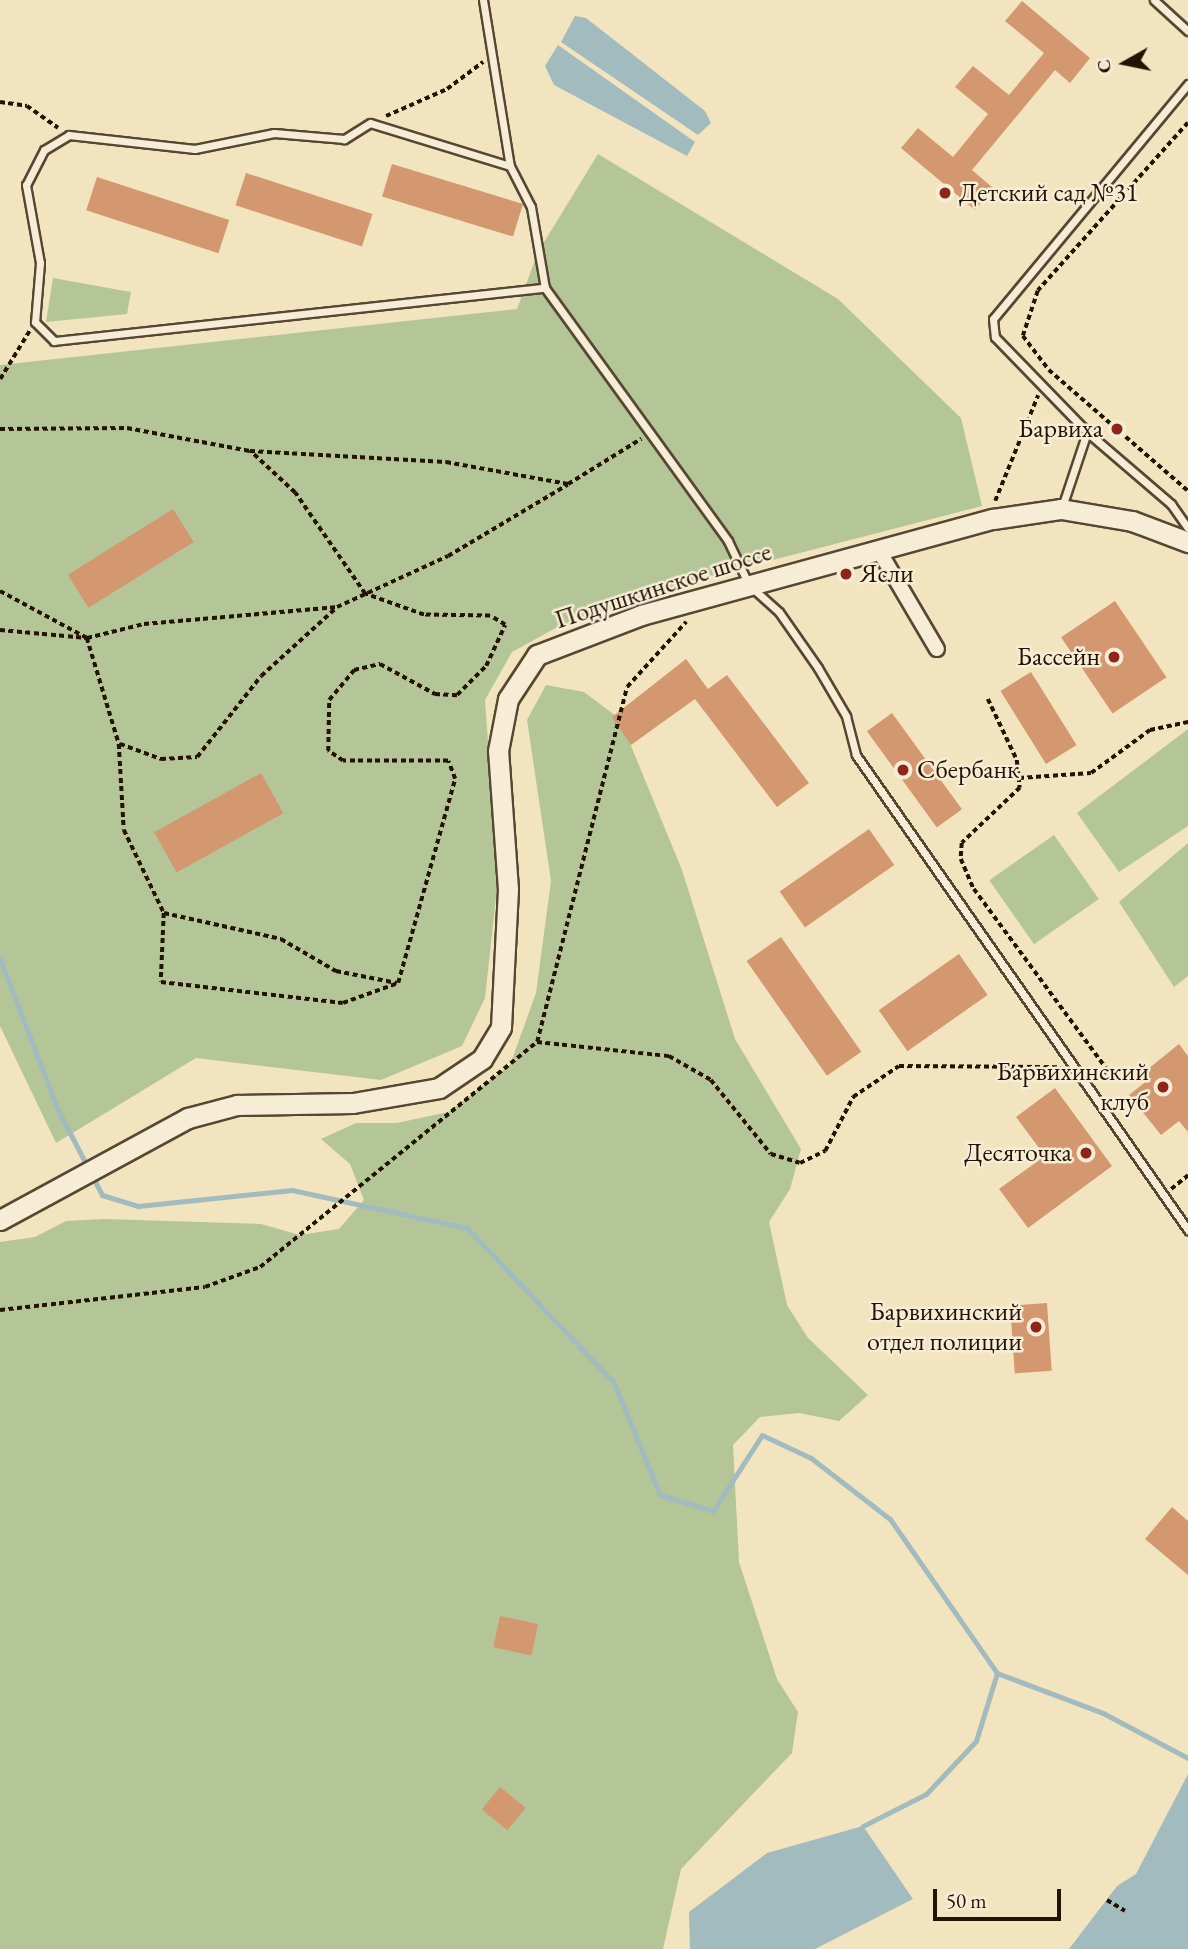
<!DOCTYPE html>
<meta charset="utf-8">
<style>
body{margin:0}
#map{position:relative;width:1188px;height:1949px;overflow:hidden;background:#f3e4c0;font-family:"EB Garamond",serif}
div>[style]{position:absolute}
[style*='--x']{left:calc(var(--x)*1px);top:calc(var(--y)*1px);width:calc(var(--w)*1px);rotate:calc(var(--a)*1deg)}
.green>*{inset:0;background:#b4c598;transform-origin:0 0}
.water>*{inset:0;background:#a1bbbe}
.stream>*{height:5px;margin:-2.5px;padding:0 2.5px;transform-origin:2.5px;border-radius:2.5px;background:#a1bbbe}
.building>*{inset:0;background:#d3986f;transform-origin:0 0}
.path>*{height:3.5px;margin-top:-1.75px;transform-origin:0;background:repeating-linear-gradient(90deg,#221302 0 5px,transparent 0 8.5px)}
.roads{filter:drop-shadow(2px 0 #564732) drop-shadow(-2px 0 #564732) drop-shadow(0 2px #564732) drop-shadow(0 -2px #564732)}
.lane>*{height:7px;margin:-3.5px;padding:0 3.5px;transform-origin:3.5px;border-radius:3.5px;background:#f7edd6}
.street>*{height:14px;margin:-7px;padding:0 7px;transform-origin:7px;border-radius:7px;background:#f7edd6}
.secondary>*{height:19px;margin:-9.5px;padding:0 9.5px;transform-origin:9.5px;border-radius:9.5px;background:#f7edd6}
.dots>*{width:19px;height:19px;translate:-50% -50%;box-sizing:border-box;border:4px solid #f7edd6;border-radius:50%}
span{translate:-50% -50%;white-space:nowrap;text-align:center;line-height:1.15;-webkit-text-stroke:5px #f7edd6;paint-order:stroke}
.poi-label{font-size:26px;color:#221302}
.left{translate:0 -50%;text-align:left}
.right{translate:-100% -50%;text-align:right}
.street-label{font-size:26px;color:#221302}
.north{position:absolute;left:1090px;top:28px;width:70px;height:70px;-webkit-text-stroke:5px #f7edd6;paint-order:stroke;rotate:261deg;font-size:19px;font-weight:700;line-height:28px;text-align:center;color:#221302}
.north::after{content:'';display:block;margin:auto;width:24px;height:32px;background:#221302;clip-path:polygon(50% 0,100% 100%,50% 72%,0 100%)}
.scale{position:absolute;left:933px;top:1889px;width:128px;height:32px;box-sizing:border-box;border:4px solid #221302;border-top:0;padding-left:9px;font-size:21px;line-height:24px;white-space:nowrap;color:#221302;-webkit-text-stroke:5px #f7edd6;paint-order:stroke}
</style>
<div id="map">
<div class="green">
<div style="clip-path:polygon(598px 154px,838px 299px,961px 418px,982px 506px,684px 583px,554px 629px,512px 652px,485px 700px,498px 879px,485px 998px,462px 1046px,381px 1080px,196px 1058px,56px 1143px,0 1026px,0 365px,517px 309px,538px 252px)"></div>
<div style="clip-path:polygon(53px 278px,131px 292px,127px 314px,46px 322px)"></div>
<div style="clip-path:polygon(546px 685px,584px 692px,620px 719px,682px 870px,735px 1039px,801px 1149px,790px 1189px,769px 1222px,787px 1305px,808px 1338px,868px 1395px,839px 1421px,799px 1413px,760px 1417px,733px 1445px,739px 1562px,777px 1679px,798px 1712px,792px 1753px,681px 1869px,663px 1949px,0 1949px,0 1242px,35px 1237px,66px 1221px,104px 1219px,261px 1224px,300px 1235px,339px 1229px,364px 1200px,350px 1164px,321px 1139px,356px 1123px,397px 1123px,448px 1112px,510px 1065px,536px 993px,551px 881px,527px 720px)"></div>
<div style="clip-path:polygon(1188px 729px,1188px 826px,1119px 872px,1077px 813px)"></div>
<div style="left:1054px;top:835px;width:78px;height:79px;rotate:55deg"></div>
<div style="clip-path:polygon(1188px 843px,1188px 976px,1174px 987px,1119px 902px)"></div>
</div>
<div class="water">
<div style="clip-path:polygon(575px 16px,586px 18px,705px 111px,711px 123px,698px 135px,561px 42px)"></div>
<div style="clip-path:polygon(558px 45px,695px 142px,687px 156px,554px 85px,545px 66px)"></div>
<div style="clip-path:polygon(1188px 1774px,1188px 1949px,1069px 1949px,1117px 1886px,1136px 1874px)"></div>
<div style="clip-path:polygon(863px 1826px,913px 1899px,815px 1949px,690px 1949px,689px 1912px,767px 1853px)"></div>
</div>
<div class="stream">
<div style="--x:0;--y:959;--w:162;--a:69"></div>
<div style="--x:58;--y:1110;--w:96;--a:62.6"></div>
<div style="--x:102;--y:1195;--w:38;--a:17"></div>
<div style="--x:138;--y:1206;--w:155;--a:-5.9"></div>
<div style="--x:292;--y:1190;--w:179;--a:12.3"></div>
<div style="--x:467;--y:1228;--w:214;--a:46.5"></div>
<div style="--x:614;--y:1383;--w:121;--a:67.7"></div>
<div style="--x:660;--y:1495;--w:55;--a:16.8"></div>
<div style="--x:713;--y:1511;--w:90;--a:-57.2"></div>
<div style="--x:762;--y:1435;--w:54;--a:25.1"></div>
<div style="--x:811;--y:1458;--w:100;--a:37.7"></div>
<div style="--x:890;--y:1519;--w:188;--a:55.2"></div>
<div style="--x:997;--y:1673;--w:71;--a:107.2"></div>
<div style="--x:976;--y:1741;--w:73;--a:133.3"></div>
<div style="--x:926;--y:1794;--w:71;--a:153.1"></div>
<div style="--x:997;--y:1673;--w:113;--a:20.7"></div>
<div style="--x:1103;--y:1713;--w:96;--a:27.9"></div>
</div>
<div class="building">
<div style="clip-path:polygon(1022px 1px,1090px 58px,1070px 83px,1055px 70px,972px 170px,993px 188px,975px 210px,901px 148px,918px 128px,953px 157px,988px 114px,955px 87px,973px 66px,1009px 95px,1044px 53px,1005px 21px)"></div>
<div style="left:392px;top:164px;width:137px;height:34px;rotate:17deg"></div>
<div style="left:246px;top:173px;width:133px;height:34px;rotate:18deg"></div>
<div style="left:97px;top:177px;width:139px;height:35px;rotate:18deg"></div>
<div style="left:173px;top:509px;width:39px;height:124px;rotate:58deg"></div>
<div style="left:1115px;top:601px;width:92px;height:65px;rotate:56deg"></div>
<div style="clip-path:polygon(686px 659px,708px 689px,727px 675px,809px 783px,777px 807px,695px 699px,631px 745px,612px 717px)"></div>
<div style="left:1031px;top:672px;width:86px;height:36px;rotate:58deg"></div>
<div style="left:892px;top:713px;width:119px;height:31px;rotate:54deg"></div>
<div style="left:261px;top:773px;width:46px;height:122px;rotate:61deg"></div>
<div style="left:869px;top:829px;width:44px;height:109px;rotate:55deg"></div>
<div style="left:781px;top:937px;width:140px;height:42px;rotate:55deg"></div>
<div style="left:959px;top:954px;width:50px;height:98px;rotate:55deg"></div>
<div style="clip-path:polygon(1179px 1044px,1188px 1056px,1188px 1132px,1179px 1121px,1161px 1135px,1129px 1095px,1148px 1080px,1143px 1073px)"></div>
<div style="clip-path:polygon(1055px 1088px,1112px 1166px,1028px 1228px,999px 1189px,1045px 1156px,1016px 1117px)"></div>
<div style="left:1047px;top:1303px;width:68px;height:37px;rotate:86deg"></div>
<div style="clip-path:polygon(1172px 1507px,1188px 1521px,1188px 1575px,1145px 1539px)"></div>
<div style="left:500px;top:1616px;width:39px;height:32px;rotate:12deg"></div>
<div style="left:500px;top:1787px;width:33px;height:29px;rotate:39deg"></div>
</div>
<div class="path">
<div style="--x:0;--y:102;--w:27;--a:8"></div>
<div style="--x:27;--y:106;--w:38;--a:35"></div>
<div style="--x:386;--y:116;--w:67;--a:-23.9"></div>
<div style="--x:447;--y:89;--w:45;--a:-36.9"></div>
<div style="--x:1188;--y:123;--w:225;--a:131.8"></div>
<div style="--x:1038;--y:291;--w:47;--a:108.4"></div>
<div style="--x:1023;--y:336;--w:43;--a:52.6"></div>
<div style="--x:1049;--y:370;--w:184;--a:41"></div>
<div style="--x:0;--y:379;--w:57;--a:-58.5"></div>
<div style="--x:0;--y:429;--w:127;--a:-0.5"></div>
<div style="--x:127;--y:428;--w:125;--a:10.6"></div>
<div style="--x:250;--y:451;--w:196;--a:3.2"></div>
<div style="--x:446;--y:462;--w:124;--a:10.2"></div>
<div style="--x:568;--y:484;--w:86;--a:-31.7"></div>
<div style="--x:995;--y:501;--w:114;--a:-67.9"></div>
<div style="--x:0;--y:591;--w:99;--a:28.4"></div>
<div style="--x:87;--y:638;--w:59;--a:-13.8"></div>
<div style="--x:144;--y:624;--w:194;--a:-5"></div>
<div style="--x:337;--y:607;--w:122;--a:-24.7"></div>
<div style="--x:448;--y:556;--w:139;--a:-30.8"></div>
<div style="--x:0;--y:630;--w:87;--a:5.3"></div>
<div style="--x:87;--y:638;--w:111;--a:73.2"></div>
<div style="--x:119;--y:744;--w:86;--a:86.7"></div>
<div style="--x:124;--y:830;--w:92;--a:64.3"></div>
<div style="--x:164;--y:913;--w:69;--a:92.5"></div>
<div style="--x:161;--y:982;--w:183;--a:6.6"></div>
<div style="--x:343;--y:1003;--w:59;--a:-20"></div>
<div style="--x:398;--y:983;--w:212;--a:-74.4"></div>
<div style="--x:455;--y:779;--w:19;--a:-111"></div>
<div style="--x:448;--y:761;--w:105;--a:180"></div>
<div style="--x:343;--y:761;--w:18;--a:-146"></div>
<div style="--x:328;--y:751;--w:51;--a:-88.9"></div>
<div style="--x:329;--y:700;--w:39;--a:-50"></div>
<div style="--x:354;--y:670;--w:27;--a:-13"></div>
<div style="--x:380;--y:664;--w:63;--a:28.6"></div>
<div style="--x:435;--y:694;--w:22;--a:3"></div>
<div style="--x:457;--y:695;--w:41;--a:-45"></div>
<div style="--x:486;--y:666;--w:45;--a:-65.1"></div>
<div style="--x:505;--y:625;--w:17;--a:-149"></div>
<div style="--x:490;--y:616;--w:66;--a:-179.1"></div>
<div style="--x:424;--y:615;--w:63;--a:-160.4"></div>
<div style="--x:365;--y:594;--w:123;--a:-124.7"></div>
<div style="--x:295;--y:493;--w:62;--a:-137"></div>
<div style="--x:988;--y:699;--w:68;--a:64.6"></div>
<div style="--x:1017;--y:760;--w:28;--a:84"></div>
<div style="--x:1020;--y:788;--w:80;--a:136.5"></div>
<div style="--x:962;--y:843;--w:16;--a:94"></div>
<div style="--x:961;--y:859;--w:33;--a:67"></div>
<div style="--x:974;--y:889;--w:226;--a:53.6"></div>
<div style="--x:1108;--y:1071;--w:16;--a:145"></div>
<div style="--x:120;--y:744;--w:44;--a:20.1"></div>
<div style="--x:161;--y:759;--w:36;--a:-3"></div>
<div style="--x:197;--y:757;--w:103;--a:-51.7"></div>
<div style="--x:261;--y:676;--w:100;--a:-42.2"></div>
<div style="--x:1019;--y:778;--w:72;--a:-4"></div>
<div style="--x:1091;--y:773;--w:73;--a:-36.1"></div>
<div style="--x:1150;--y:730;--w:39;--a:-12"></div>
<div style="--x:164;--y:913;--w:120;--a:12.5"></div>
<div style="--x:281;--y:939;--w:64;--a:30.2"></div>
<div style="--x:336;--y:971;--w:62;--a:11.1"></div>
<div style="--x:537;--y:1042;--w:133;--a:6.1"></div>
<div style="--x:669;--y:1056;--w:48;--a:29.7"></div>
<div style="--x:711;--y:1080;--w:95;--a:51"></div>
<div style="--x:771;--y:1154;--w:30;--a:17"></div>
<div style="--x:800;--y:1163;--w:28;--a:-26"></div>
<div style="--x:825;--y:1151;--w:61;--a:-62.6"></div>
<div style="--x:853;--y:1097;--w:55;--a:-34"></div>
<div style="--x:899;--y:1066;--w:162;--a:0.4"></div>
<div style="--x:1171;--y:1189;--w:22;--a:-39"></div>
<div style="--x:0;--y:1310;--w:206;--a:-6.4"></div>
<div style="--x:205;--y:1287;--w:59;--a:-20"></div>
<div style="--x:260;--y:1267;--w:357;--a:-39.1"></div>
<div style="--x:537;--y:1042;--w:366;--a:-75.8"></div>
<div style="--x:627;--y:687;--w:88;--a:-47.8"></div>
<div style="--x:1107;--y:1900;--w:21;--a:31"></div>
</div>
<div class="roads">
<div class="lane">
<div style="--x:483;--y:0;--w:168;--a:80.8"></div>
<div style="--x:510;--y:166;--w:46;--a:62.9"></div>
<div style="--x:531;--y:207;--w:82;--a:80.2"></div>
<div style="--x:1154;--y:0;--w:46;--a:42.4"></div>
<div style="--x:1188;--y:84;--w:305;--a:129.7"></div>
<div style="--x:993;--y:319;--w:18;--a:84"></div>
<div style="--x:995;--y:337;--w:132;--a:45.9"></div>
<div style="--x:1087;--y:432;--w:111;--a:40.6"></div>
<div style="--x:1171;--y:504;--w:29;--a:55"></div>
<div style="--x:510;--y:166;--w:146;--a:-162.9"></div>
<div style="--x:370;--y:123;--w:31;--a:148"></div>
<div style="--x:344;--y:139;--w:70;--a:-175.1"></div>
<div style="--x:274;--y:133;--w:81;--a:168.6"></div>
<div style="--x:195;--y:149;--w:127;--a:-173.7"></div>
<div style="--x:69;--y:135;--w:29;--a:149"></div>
<div style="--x:44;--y:150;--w:39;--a:117"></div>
<div style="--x:26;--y:185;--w:79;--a:79.8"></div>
<div style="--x:40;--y:263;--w:59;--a:94.8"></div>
<div style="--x:35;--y:322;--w:27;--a:45"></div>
<div style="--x:54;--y:341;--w:494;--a:-6.2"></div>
<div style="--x:545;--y:288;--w:312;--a:54.1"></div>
<div style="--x:728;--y:541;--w:49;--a:64.5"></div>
<div style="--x:749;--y:585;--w:40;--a:42"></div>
<div style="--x:779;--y:612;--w:68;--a:55.1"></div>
<div style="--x:818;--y:668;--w:56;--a:59.7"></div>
<div style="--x:846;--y:716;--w:40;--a:75.6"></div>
<div style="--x:856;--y:755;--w:580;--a:55.05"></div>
<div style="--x:1062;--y:507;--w:79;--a:-71.6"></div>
</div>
<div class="street">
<div style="--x:878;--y:549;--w:116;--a:59.5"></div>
</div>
<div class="secondary">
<div style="--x:0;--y:1220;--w:214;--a:-28.5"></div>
<div style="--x:188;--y:1118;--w:51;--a:-14.9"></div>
<div style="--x:237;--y:1105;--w:116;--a:-1"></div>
<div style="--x:353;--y:1103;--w:87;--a:-9.9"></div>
<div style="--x:439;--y:1088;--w:52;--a:-34"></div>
<div style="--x:482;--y:1059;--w:37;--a:-59"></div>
<div style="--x:501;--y:1027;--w:138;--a:-87.1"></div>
<div style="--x:508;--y:889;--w:138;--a:-94.1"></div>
<div style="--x:498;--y:751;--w:53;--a:-79.1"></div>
<div style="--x:508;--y:699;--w:53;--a:-56.6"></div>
<div style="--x:537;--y:655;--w:111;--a:-21"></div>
<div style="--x:641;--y:615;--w:365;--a:-15.3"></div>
<div style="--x:993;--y:519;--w:69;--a:-8.4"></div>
<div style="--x:1061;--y:509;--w:72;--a:9.6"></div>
<div style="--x:1132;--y:521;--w:60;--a:20.6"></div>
</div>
</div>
<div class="dots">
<div style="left:945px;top:193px;background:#8f2418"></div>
<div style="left:1117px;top:429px;background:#8f2418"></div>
<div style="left:846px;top:574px;background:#8f2418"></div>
<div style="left:1114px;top:657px;background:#8f2418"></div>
<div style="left:903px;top:770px;background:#8f2418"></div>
<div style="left:1163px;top:1087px;background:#8f2418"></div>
<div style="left:1086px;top:1153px;background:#8f2418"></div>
<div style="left:1036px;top:1327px;background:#8f2418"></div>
</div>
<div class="poi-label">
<span class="left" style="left:959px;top:193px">Детский сад №31</span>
<span class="right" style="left:1103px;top:429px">Барвиха</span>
<span class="left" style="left:860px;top:574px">Ясли</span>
<span class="right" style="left:1100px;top:657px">Бассейн</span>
<span class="left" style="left:917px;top:770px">Сбербанк</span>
<span class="right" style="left:1149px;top:1087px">Барвихинский<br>клуб</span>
<span class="right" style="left:1072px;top:1153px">Десяточка</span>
<span class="right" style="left:1022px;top:1327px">Барвихинский<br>отдел полиции</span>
</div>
<div class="street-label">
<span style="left:663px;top:586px;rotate:-18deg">Подушкинское шоссе</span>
</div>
<div class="north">С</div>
<div class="scale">50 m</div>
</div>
